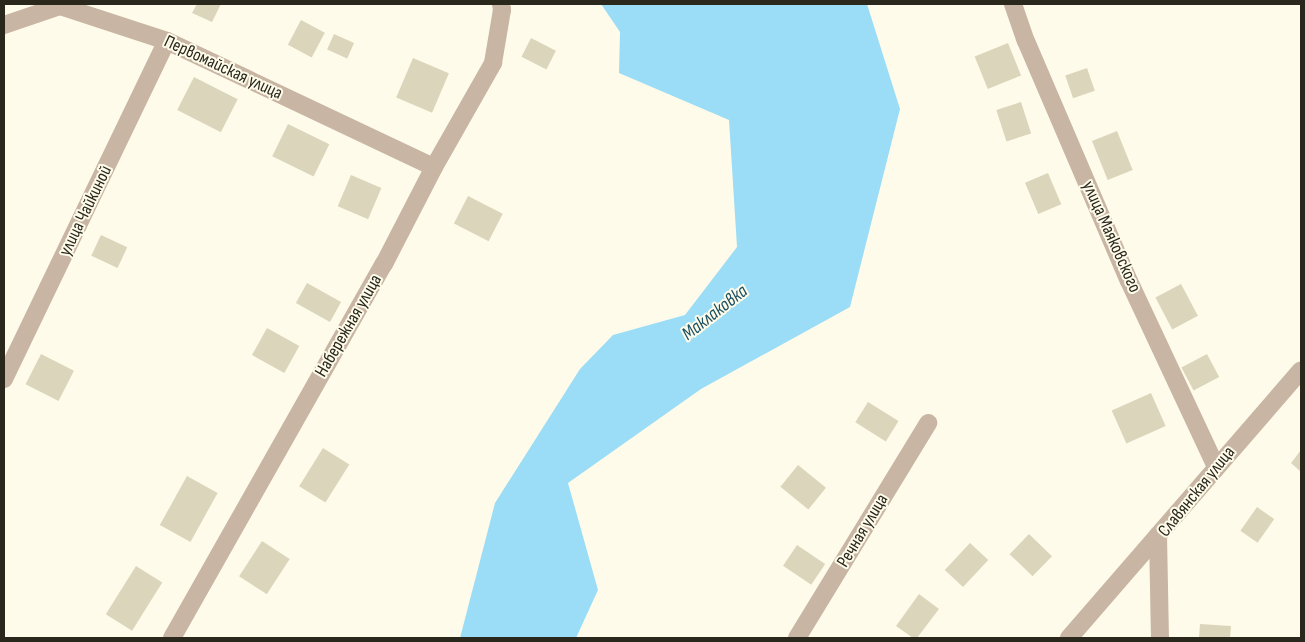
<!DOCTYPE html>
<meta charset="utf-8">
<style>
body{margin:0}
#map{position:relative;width:1305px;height:642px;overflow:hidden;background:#fefbea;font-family:"Sofia Sans Condensed",sans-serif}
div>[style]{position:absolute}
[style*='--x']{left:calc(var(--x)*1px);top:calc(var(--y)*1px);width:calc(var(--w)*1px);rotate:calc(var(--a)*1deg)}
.water>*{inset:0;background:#9bddf6}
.building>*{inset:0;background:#dbd6bb;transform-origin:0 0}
.street>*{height:18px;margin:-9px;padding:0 9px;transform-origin:9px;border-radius:9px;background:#c8b5a3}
span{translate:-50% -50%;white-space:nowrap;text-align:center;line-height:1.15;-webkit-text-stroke:4px #fefbea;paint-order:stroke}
.street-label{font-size:18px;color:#2a281d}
.water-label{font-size:19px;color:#1b5163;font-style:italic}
.frame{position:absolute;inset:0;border:5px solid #2a281d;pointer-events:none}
</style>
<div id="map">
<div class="water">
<div style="clip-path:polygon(601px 4px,867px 4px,900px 109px,850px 307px,701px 389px,568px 483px,598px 590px,576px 638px,460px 638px,495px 503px,580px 369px,613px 335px,685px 315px,737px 247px,729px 120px,619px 73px,620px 32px)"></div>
</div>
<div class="building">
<div style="clip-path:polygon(197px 4px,221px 4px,212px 22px,192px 13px)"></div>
<div style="left:301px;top:20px;width:27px;height:28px;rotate:28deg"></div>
<div style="left:334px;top:34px;width:22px;height:17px;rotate:24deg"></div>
<div style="left:531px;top:38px;width:28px;height:21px;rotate:27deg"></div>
<div style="left:1008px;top:43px;width:35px;height:36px;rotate:68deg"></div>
<div style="left:413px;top:58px;width:39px;height:43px;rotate:23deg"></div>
<div style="left:1087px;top:68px;width:24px;height:23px;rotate:71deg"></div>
<div style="left:194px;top:77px;width:49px;height:37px;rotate:27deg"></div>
<div style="left:1021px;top:102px;width:33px;height:26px;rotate:72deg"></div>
<div style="left:288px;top:124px;width:46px;height:36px;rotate:26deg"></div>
<div style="left:1117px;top:131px;width:42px;height:27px;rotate:68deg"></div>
<div style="left:1048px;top:173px;width:34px;height:25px;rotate:67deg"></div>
<div style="left:351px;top:175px;width:33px;height:34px;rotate:23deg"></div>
<div style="left:468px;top:196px;width:39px;height:31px;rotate:27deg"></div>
<div style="left:101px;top:235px;width:29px;height:23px;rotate:25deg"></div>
<div style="left:307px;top:283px;width:39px;height:23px;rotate:29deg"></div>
<div style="left:1181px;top:284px;width:36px;height:29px;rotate:62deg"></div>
<div style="left:267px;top:328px;width:37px;height:31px;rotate:29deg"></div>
<div style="left:41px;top:354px;width:37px;height:34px;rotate:27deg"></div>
<div style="left:1207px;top:354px;width:26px;height:29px;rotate:62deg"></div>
<div style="left:1151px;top:393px;width:36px;height:43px;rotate:66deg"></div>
<div style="left:868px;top:402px;width:36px;height:24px;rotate:32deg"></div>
<div style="left:323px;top:448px;width:31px;height:45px;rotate:32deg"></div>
<div style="clip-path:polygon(1301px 450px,1301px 472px,1291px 463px)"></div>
<div style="left:798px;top:465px;width:36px;height:28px;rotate:39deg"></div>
<div style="left:187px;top:476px;width:35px;height:56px;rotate:29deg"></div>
<div style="left:1257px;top:507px;width:21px;height:29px;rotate:35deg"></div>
<div style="left:1029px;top:534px;width:32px;height:28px;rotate:44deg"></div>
<div style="left:262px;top:541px;width:33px;height:42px;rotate:33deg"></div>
<div style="left:970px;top:543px;width:25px;height:37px;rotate:43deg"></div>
<div style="left:797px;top:545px;width:34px;height:25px;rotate:34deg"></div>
<div style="left:136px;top:566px;width:31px;height:57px;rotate:32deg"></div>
<div style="clip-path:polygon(919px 594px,939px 609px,917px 638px,913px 638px,896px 626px)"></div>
<div style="clip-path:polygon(1200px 624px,1231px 626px,1230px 638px,1199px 638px)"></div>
</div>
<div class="street">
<div style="--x:1013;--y:4;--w:39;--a:71"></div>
<div style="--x:1026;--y:41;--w:261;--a:66.8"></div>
<div style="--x:1129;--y:281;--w:205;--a:64.9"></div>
<div style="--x:4;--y:25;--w:59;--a:-18.7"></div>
<div style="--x:60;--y:6;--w:113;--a:18.1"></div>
<div style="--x:167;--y:41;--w:295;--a:25.3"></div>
<div style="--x:4;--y:379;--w:375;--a:-64.3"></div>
<div style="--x:1158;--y:535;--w:103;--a:88.9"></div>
<div style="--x:172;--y:638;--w:430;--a:-60.5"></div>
<div style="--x:384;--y:264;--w:109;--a:-62.7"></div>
<div style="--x:434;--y:167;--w:120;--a:-60.4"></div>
<div style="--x:493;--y:63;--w:54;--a:-80.4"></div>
<div style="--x:502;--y:10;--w:6;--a:-99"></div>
<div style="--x:797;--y:638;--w:252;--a:-58.6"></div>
<div style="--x:1069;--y:638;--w:354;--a:-49.1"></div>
</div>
<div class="street-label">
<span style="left:223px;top:68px;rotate:25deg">Первомайская улица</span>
<span style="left:86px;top:211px;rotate:-64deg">улица Чайкиной</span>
<span style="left:1111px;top:237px;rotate:66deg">улица Маяковского</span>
<span style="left:349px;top:326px;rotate:-60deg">Набережная улица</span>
<span style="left:1197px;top:492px;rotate:-51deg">Славянская улица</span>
<span style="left:863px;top:531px;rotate:-59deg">Речная улица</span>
</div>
<div class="water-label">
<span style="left:715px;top:313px;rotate:-38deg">Маклаковка</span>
</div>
<div class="frame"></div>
</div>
